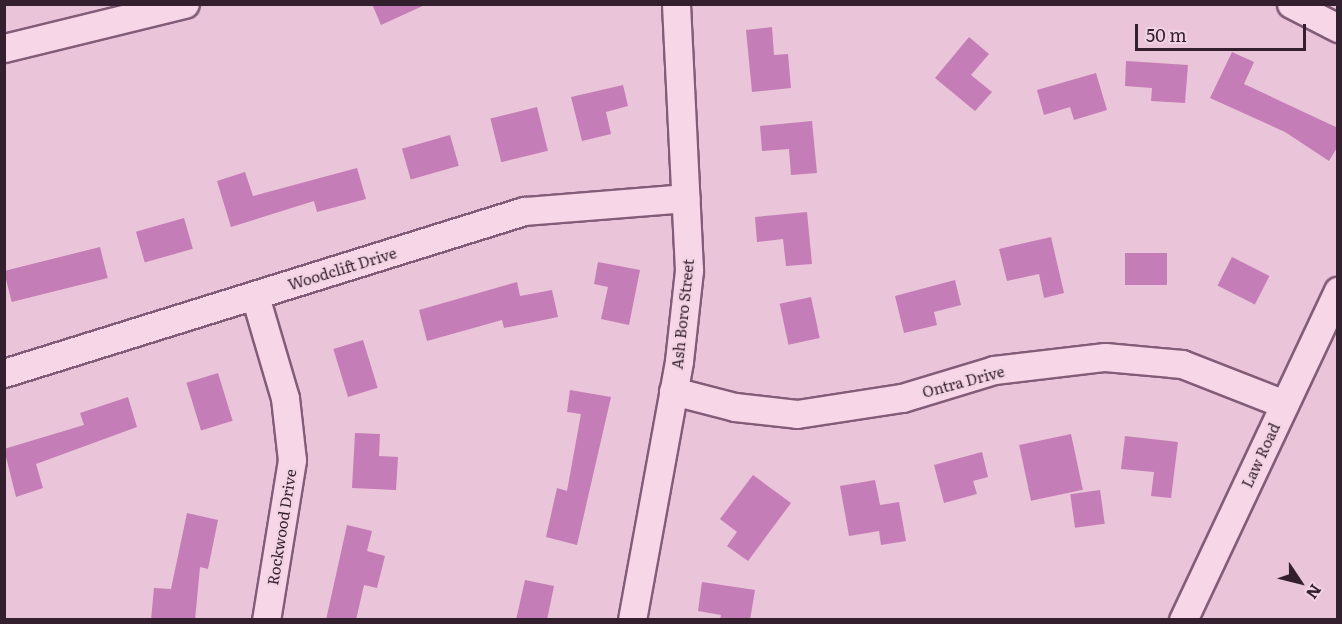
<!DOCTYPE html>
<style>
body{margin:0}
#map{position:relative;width:1342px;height:624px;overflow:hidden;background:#eac4d8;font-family:Literata,serif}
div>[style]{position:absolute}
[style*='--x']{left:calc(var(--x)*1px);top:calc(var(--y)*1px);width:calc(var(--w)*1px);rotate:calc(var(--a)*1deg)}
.building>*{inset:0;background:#c57db7;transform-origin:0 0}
.roads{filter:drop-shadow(2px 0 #835c77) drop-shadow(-2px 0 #835c77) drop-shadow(0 2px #835c77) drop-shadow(0 -2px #835c77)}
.minor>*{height:27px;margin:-13.5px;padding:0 13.5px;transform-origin:13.5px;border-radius:13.5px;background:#f6d6e7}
span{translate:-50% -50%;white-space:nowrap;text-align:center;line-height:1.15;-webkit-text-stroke:4.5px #f2d3e3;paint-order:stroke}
.street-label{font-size:15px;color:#341f2f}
.frame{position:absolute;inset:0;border:6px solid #341f2f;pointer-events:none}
.north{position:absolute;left:1270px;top:552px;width:60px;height:60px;-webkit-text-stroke:4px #f2d3e3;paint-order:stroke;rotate:125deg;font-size:16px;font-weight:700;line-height:24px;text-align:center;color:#341f2f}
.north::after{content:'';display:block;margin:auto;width:21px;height:27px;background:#341f2f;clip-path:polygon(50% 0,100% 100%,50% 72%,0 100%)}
.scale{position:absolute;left:1135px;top:24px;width:171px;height:27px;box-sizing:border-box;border:3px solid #341f2f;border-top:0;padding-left:8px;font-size:18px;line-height:21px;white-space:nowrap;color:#341f2f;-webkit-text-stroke:4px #f2d3e3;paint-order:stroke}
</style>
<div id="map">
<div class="building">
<div style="clip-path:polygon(372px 4px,427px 4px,381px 25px)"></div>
<div style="clip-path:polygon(772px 27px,774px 55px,788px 54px,791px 88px,752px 92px,746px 30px)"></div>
<div style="clip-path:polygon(969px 37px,989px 54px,971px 75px,992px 92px,975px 111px,935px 78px)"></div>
<div style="clip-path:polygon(1232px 52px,1254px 62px,1244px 84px,1338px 128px,1338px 146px,1329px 161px,1285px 132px,1210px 98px)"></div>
<div style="clip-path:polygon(1126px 61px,1188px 65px,1185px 103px,1151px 101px,1152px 88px,1125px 86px)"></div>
<div style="clip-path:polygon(1096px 73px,1107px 110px,1074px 120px,1070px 107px,1044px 115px,1037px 90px)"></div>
<div style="clip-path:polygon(623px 85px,628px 106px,606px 112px,611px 134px,582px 141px,571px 97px)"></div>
<div style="left:537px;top:107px;width:45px;height:48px;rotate:76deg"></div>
<div style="clip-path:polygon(812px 121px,817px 173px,791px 175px,789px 149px,762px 151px,760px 126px)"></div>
<div style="left:450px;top:135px;width:32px;height:50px;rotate:74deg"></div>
<div style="clip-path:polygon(357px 168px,366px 199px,317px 212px,314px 201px,231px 227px,217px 181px,245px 172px,253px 196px)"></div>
<div style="clip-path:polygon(807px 212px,812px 264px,786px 266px,783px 239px,757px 242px,755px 217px)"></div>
<div style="left:184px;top:218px;width:32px;height:50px;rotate:74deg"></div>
<div style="clip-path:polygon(1051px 237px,1064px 293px,1044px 298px,1039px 274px,1007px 281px,999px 249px)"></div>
<div style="left:100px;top:247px;width:32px;height:99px;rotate:76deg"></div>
<div style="left:1167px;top:253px;width:32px;height:42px;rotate:90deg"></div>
<div style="left:1232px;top:257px;width:42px;height:32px;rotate:27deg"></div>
<div style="clip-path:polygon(598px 262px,640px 270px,629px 325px,601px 319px,608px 287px,594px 284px)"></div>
<div style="clip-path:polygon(955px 280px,961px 305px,934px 312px,937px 325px,904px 333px,895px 296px)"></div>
<div style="clip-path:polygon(517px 282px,520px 296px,552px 290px,558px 317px,504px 328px,502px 320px,427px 341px,419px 310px)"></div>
<div style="left:811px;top:297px;width:42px;height:32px;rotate:78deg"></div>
<div style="left:363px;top:340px;width:50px;height:31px;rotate:73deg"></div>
<div style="left:218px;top:373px;width:50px;height:33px;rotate:73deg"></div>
<div style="clip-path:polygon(570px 390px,611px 397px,577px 545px,546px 537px,557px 488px,567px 491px,581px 414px,567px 412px)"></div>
<div style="clip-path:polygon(128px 397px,137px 427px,36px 464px,43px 488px,16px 497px,4px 449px,84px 425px,80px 413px)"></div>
<div style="clip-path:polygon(355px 433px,380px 434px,379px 456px,398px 457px,396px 490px,352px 488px)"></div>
<div style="left:1071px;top:434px;width:57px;height:53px;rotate:78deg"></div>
<div style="clip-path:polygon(1125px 436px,1178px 442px,1171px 498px,1151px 496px,1154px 472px,1121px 469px)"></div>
<div style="clip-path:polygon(982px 452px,988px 477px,973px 481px,977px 494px,944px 503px,934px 465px)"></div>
<div style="clip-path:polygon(753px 475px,791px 503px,748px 561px,727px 546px,737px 532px,720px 519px)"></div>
<div style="clip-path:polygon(875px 480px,880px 505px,899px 502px,906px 541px,881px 545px,879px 531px,849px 536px,840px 486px)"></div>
<div style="left:1100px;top:490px;width:34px;height:30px;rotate:82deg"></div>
<div style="clip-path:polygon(187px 513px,218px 520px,208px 569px,200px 567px,195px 620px,151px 620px,154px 588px,171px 589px)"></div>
<div style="clip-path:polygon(347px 525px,372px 531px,367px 551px,385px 556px,377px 588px,364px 585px,356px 620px,326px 620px)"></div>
<div style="clip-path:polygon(525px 580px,554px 586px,547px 620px,516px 620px)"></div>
<div style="clip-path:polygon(702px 582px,755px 590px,750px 620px,720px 620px,721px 615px,698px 611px)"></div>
</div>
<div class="roads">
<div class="minor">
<div style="--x:1291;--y:4;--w:53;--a:27.1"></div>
<div style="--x:4;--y:48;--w:186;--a:-13.7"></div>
<div style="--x:255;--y:296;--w:106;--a:73.6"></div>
<div style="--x:285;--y:398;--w:62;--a:83.6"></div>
<div style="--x:292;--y:460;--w:162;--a:99.2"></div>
<div style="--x:4;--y:373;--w:545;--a:-17.3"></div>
<div style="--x:524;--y:211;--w:162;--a:-4.6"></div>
<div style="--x:673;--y:391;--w:64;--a:14.5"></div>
<div style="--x:735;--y:407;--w:62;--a:6.4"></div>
<div style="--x:797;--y:414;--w:106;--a:-8.7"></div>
<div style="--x:902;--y:398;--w:96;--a:-16.9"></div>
<div style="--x:994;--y:370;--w:112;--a:-6.7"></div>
<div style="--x:1105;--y:357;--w:77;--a:5.2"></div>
<div style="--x:1182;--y:364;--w:110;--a:21.4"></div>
<div style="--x:632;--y:620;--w:263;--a:-79.7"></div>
<div style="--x:679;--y:361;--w:92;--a:-83.7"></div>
<div style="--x:689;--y:270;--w:266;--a:-92.8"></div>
<div style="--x:1183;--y:620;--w:364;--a:-64.8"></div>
</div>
</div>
<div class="street-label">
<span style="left:342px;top:268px;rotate:-17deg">Woodclift Drive</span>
<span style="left:682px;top:314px;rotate:-84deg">Ash Boro Street</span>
<span style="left:963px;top:381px;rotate:-15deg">Ontra Drive</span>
<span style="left:1260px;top:455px;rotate:-65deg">Law Road</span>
<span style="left:281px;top:527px;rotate:-81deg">Rockwood Drive</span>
</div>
<div class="frame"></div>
<div class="north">N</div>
<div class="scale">50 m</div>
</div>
